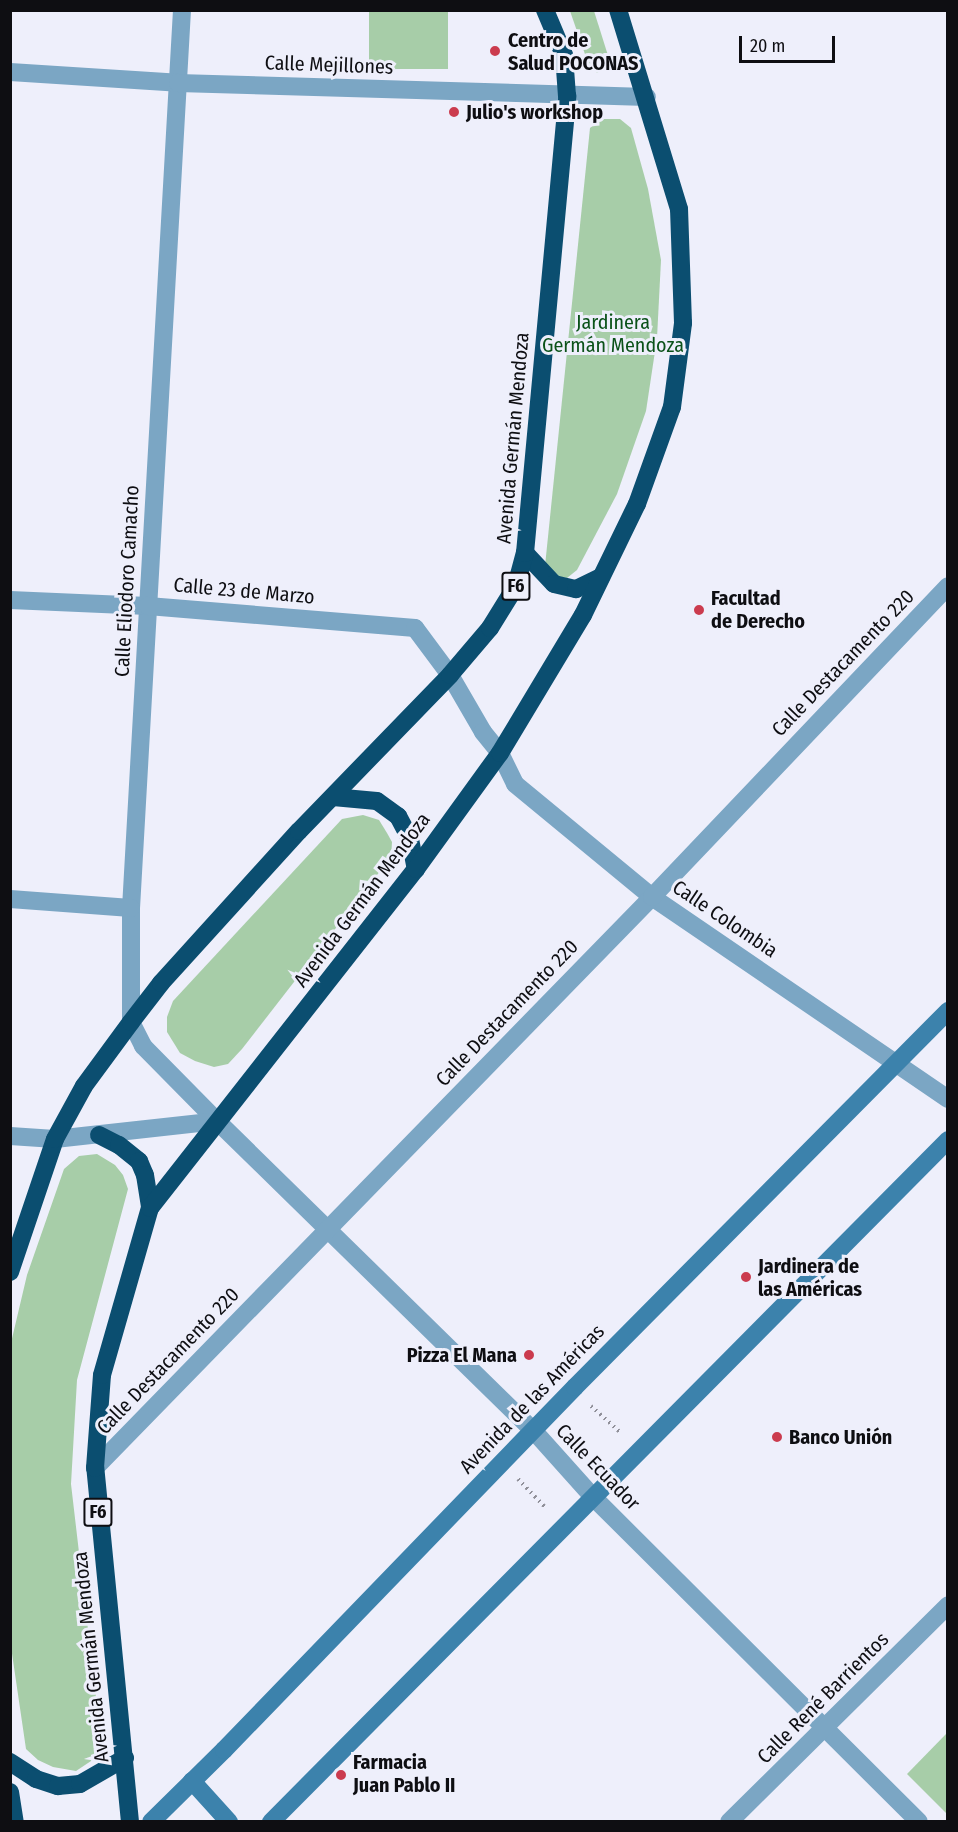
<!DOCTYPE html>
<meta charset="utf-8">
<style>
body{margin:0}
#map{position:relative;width:958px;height:1832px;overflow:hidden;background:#eeeffb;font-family:"Fira Sans Condensed",sans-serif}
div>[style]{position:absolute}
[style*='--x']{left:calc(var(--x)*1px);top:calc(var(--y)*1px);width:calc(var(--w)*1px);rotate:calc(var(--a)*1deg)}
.green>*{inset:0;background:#a7cda8;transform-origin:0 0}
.path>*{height:4px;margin-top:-2px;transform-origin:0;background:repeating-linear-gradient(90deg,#909099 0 1.5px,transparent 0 6px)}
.street>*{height:18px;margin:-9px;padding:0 9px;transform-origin:9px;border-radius:9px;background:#7ba6c4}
.secondary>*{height:18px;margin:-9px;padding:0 9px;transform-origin:9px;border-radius:9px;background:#3c82ac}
.highway>*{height:18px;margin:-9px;padding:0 9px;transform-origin:9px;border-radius:9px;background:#0b4e70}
.dots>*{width:16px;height:16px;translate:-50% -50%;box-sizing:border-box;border:3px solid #eeeffb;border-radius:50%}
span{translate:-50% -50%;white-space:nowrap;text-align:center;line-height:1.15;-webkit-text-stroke:6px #eeeffb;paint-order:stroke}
.shield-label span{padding:2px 4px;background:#eeeffb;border:2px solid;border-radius:4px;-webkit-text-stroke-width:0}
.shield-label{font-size:18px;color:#0e0e12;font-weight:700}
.poi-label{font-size:20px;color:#0e0e12;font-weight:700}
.left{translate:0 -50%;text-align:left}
.right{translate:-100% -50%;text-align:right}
.street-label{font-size:20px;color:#0e0e12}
.park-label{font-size:20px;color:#0b5219}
.frame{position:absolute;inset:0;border:12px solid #0e0e12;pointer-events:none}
.scale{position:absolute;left:739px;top:36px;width:96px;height:27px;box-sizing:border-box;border:3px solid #0e0e12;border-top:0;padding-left:8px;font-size:18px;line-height:21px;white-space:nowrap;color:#0e0e12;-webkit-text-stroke:4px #eeeffb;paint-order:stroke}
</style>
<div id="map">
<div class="green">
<div style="left:369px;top:11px;width:79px;height:58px"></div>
<div style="clip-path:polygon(570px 11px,594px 11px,611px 65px,597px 73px,587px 60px)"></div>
<div style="clip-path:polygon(601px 119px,620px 119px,631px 128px,648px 189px,661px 260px,657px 338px,646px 411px,617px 494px,577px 570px,567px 578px,555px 576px,545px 566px,590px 128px)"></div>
<div style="clip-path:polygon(363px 815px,379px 820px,387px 833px,392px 842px,391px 857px,242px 1049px,228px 1064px,214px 1067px,195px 1061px,180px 1053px,167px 1032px,167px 1017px,173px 1001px,342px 819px)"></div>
<div style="clip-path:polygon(97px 1154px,115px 1165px,123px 1175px,128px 1189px,77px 1380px,71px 1484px,100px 1732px,97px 1748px,91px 1761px,76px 1771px,53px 1767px,38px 1760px,26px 1749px,10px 1640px,10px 1347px,27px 1275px,64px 1169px,79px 1156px)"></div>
<div style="clip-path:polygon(947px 1733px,947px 1814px,907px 1774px)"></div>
</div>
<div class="path">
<div style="--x:591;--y:1406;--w:40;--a:42"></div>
<div style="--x:518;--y:1479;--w:40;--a:46"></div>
</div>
<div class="street">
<div style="--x:182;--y:10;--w:899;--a:93.25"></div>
<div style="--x:131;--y:908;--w:114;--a:90"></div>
<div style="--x:131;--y:1022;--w:27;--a:63"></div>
<div style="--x:143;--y:1046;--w:105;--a:45.4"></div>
<div style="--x:217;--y:1121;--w:442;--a:44.4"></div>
<div style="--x:533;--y:1430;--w:90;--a:48.2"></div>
<div style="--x:593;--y:1497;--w:460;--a:44.9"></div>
<div style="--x:10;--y:72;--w:168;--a:3.7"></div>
<div style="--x:178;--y:83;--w:469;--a:1.7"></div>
<div style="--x:10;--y:600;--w:138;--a:2.5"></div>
<div style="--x:148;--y:606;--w:268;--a:4.7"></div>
<div style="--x:415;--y:628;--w:59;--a:53.3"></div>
<div style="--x:450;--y:675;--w:66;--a:59.9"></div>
<div style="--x:483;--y:732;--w:27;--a:51"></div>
<div style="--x:500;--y:753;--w:34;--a:64"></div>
<div style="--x:515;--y:784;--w:178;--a:39.5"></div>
<div style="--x:652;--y:897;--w:358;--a:34.3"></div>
<div style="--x:10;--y:899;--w:121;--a:4.3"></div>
<div style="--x:10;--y:1136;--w:45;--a:3.8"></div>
<div style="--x:55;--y:1139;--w:163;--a:-6.3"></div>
<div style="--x:95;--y:1468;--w:798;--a:-45.71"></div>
<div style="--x:652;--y:897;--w:429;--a:-46.4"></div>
<div style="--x:729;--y:1822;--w:308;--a:-44.7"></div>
</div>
<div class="secondary">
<div style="--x:192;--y:1781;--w:55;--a:47.9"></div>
<div style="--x:151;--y:1822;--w:103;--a:-44.6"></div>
<div style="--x:224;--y:1750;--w:505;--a:-45.96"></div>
<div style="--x:575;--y:1387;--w:530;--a:-45.23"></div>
<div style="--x:271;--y:1822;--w:961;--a:-45.21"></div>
</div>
<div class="highway">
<div style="--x:525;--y:553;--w:42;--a:46.9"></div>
<div style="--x:554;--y:584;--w:23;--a:13"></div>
<div style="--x:576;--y:589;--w:28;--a:-26"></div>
<div style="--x:333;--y:797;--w:44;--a:5.2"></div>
<div style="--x:377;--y:801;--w:26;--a:36"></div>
<div style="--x:398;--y:816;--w:26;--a:62"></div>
<div style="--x:410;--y:839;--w:31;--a:79"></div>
<div style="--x:99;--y:1135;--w:22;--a:27"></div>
<div style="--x:119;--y:1145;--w:26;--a:39"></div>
<div style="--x:139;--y:1161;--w:15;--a:67"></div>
<div style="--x:145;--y:1175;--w:33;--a:81"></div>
<div style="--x:10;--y:1272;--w:140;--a:-71.3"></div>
<div style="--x:55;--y:1139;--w:60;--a:-61.3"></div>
<div style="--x:84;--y:1086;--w:79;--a:-53.7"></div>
<div style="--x:131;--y:1022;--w:49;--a:-52.4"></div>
<div style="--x:161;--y:983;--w:205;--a:-47.8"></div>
<div style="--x:299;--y:831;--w:217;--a:-45.9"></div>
<div style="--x:450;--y:675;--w:62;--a:-49.6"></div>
<div style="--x:490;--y:628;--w:49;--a:-58.2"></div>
<div style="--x:516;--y:586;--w:34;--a:-75"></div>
<div style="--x:525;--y:553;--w:459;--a:-84.7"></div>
<div style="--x:567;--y:96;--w:41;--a:-94.2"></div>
<div style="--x:564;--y:55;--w:49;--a:-112.9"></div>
<div style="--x:10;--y:1762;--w:31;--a:33"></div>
<div style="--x:36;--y:1779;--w:23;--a:18"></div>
<div style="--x:58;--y:1786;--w:22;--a:-5"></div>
<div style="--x:80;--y:1784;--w:52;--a:-30"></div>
<div style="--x:10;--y:1792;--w:30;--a:81"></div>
<div style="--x:130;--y:1822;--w:356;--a:-95.6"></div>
<div style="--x:95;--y:1468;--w:93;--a:-85.7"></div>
<div style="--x:102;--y:1375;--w:174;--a:-74"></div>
<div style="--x:150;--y:1208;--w:431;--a:-51.9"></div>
<div style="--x:416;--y:869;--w:143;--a:-54.1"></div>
<div style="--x:500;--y:753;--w:161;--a:-59"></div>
<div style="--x:583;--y:615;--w:123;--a:-64.1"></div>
<div style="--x:637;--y:504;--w:103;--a:-70.2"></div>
<div style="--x:672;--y:407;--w:85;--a:-82.5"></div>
<div style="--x:683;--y:323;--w:114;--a:-92"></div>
<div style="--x:679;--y:209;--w:208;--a:-107"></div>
</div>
<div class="dots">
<div style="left:495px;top:51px;background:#cb3b4e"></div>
<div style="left:454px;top:112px;background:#cb3b4e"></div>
<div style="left:699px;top:610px;background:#cb3b4e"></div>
<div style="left:746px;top:1277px;background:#cb3b4e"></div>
<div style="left:529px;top:1355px;background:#cb3b4e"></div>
<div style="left:777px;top:1437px;background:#cb3b4e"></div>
<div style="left:341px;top:1775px;background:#cb3b4e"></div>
</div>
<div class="shield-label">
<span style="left:516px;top:586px">F6</span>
<span style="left:98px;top:1512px">F6</span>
</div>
<div class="poi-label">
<span class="left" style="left:508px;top:52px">Centro de<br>Salud POCONAS</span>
<span class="left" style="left:466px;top:112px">Julio's workshop</span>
<span class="left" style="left:711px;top:610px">Facultad<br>de Derecho</span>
<span class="left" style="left:758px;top:1278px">Jardinera de<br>las Américas</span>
<span class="right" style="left:517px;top:1355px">Pizza El Mana</span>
<span class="left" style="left:789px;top:1437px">Banco Unión</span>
<span class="left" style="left:353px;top:1774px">Farmacia<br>Juan Pablo II</span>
</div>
<div class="street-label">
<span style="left:329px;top:65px;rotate:2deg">Calle Mejillones</span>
<span style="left:513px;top:438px;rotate:-85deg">Avenida Germán Mendoza</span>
<span style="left:127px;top:581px;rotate:-87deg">Calle Eliodoro Camacho</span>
<span style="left:244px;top:591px;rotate:5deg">Calle 23 de Marzo</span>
<span style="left:843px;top:663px;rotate:-46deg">Calle Destacamento 220</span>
<span style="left:362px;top:900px;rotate:-53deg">Avenida Germán Mendoza</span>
<span style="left:725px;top:919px;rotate:34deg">Calle Colombia</span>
<span style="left:507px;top:1013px;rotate:-46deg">Calle Destacamento 220</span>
<span style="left:168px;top:1361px;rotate:-46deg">Calle Destacamento 220</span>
<span style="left:532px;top:1399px;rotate:-46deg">Avenida de las Américas</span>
<span style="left:598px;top:1467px;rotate:46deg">Calle Ecuador</span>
<span style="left:91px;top:1657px;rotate:-96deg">Avenida Germán Mendoza</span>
<span style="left:823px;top:1698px;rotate:-45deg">Calle René Barrientos</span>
</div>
<div class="park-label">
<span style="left:613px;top:334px">Jardinera<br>Germán Mendoza</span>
</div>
<div class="frame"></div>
<div class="scale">20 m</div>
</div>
